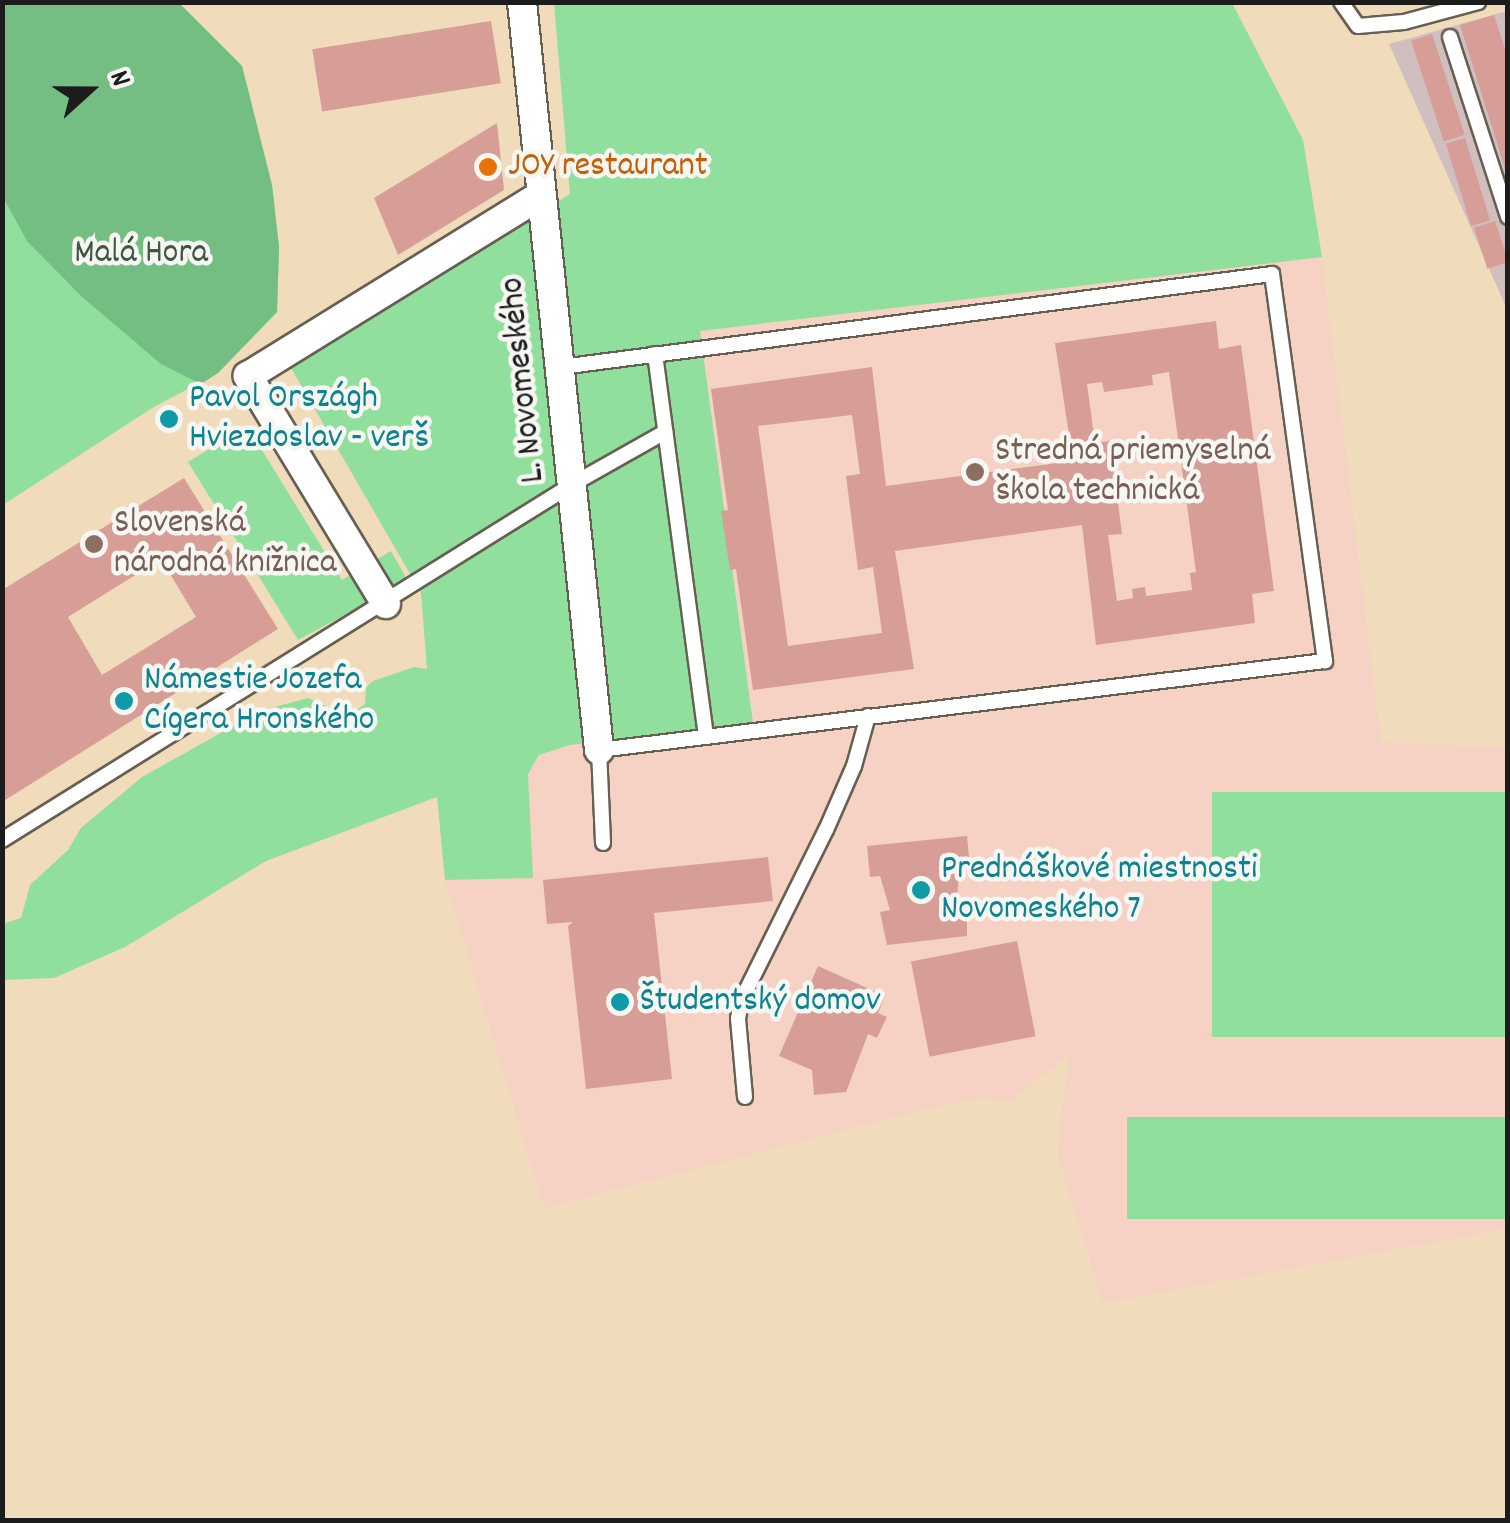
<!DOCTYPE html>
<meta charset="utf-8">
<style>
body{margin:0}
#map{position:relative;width:1510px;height:1523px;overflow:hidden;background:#f0dcba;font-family:Dekko,sans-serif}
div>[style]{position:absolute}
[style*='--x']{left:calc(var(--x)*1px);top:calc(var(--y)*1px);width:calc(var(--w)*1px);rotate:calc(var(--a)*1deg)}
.built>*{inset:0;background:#f6d2c5}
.industrial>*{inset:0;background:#d1bfbf}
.green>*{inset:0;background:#91df9d;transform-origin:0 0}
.forest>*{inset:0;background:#74be84}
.building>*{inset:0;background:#d69e97;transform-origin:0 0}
.roads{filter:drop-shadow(2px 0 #665f53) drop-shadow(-2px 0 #665f53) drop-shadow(0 2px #665f53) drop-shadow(0 -2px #665f53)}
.service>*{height:14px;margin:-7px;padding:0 7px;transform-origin:7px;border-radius:7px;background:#fff}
.minor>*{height:28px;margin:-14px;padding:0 14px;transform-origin:14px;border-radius:14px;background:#fff}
.dots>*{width:28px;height:28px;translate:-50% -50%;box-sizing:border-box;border:5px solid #f6f6f2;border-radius:50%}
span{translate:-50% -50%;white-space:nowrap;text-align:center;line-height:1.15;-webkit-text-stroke:9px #f6f6f2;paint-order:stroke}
.food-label{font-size:35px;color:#c56008}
.left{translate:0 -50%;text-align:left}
.park-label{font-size:35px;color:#3f5643}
.street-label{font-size:35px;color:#1c1c1c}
.culture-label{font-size:35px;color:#0d838f}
.education-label{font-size:35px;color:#785e54}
.frame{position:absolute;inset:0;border:5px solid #1c1c1c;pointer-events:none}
.north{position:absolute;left:40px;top:40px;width:100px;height:100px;-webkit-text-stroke:8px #f6f6f2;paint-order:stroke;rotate:69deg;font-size:28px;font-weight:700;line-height:40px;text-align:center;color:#1c1c1c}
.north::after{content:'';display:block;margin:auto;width:35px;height:45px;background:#1c1c1c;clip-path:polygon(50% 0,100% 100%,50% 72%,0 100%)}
</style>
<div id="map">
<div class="built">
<div style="clip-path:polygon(1232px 3px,1303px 140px,1322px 257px,1381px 742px,1507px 748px,1507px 1229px,1103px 1303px,1057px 1152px,1069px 1055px,1010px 1102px,985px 1098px,943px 1105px,544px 1208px,445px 880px,532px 878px,528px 774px,539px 755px,570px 745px,623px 738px,581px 210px)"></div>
</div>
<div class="industrial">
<div style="clip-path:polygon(1507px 11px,1507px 309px,1389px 44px)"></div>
</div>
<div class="green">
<div style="clip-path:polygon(3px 3px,179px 3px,242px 66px,272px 185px,279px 247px,277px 312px,218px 373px,152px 408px,3px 505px)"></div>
<div style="clip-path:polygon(554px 3px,1232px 3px,1303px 140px,1322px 257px,700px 331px,753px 723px,570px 745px,539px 755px,528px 774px,533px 878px,445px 880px,437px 797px,266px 861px,125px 947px,54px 978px,3px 980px,3px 924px,21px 918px,30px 885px,68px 850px,81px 828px,142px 777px,260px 711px,308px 698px,348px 716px,365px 704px,366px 687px,373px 681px,414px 667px,427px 669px,421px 593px,290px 366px,570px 194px)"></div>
<div style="clip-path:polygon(247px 426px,342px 580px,391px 551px,408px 581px,298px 640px,188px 462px)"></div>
<div style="left:1507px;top:792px;width:245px;height:295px;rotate:90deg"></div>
<div style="left:1507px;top:1117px;width:102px;height:380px;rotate:90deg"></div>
</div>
<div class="forest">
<div style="clip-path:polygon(3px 2px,179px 3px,242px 66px,272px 185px,279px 247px,277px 312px,218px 373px,201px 384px,161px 364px,81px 296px,27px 241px,3px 197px)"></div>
</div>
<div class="building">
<div style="clip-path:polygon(1494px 15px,1508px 58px,1507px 175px,1460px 25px)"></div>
<div style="left:491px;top:21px;width:63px;height:181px;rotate:81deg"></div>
<div style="left:1432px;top:34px;width:106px;height:22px;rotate:72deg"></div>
<div style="clip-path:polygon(497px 123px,504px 190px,398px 255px,374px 198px)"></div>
<div style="left:1465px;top:138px;width:86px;height:20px;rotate:73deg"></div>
<div style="left:1495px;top:221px;width:43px;height:22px;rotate:72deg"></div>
<div style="clip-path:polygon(evenodd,1216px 321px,1219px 349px,1241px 345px,1274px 591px,1252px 594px,1255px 623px,1096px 645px,1082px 525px,895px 551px,914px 669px,753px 690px,736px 569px,730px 570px,721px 511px,728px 510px,711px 389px,872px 367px,886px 486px,1073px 461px,1055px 343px,1216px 321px,1169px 372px,1196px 572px,1190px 573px,1192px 590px,1146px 596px,1145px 587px,1132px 589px,1133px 598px,1117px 601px,1108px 535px,1122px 534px,1110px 441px,1095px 443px,1087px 384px,1102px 382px,1104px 392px,1153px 385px,1152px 375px,1169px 372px,1216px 321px,852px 415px,860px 474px,846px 476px,858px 570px,873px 567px,882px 633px,788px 646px,758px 426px,852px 415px)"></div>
<div style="clip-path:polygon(evenodd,184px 478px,278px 629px,2px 802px,2px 590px,184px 478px,161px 559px,196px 617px,102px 675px,68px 617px,161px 559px)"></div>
<div style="clip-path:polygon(967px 836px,970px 867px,960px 868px,956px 904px,967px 903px,967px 936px,887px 945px,880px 912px,890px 910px,880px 876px,870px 877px,867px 846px)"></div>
<div style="clip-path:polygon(768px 857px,773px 901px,654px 913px,672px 1079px,586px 1089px,568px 926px,573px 922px,547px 924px,543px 880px)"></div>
<div style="left:1017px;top:941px;width:97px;height:108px;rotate:79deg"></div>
<div style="clip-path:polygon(818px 966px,885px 996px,878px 1013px,887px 1017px,877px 1038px,868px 1034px,846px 1092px,814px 1095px,812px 1070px,779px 1056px)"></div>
</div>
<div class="roads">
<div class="service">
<div style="--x:1341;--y:2;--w:29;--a:55"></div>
<div style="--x:1358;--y:26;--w:46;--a:-5"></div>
<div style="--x:1404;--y:22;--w:77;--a:-15.1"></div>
<div style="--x:1450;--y:37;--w:189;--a:72.1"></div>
<div style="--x:655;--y:354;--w:386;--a:82.4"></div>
<div style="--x:561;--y:367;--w:717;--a:-7.45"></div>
<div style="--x:1272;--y:274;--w:391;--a:82.2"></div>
<div style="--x:1325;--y:661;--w:731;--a:173.01"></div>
<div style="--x:599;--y:750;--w:93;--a:87.5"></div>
<div style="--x:2;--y:840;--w:673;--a:-31.94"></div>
<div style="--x:573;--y:484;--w:106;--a:-29.5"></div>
<div style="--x:745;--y:1097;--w:79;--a:-95.1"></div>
<div style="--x:738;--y:1018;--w:19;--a:-78"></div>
<div style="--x:742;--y:999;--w:189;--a:-63.6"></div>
<div style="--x:826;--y:830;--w:70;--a:-66.4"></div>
<div style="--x:854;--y:766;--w:52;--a:-74.4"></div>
</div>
<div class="minor">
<div style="--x:522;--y:2;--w:752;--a:84.12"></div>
<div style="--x:386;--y:604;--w:267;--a:-121.2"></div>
<div style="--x:248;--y:376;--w:344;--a:-31.7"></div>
</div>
</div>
<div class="dots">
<div style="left:488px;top:167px;background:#e8710a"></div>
<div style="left:169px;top:419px;background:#0f9aa8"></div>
<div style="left:975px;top:472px;background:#8d6e63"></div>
<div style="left:94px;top:544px;background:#8d6e63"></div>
<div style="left:124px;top:701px;background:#0f9aa8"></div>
<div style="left:921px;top:890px;background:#0f9aa8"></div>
<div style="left:620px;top:1002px;background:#0f9aa8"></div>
</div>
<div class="food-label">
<span class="left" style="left:508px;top:167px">JOY restaurant</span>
</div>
<div class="park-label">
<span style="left:141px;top:254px">Malá Hora</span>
</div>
<div class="street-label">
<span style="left:524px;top:380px;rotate:-96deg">L. Novomeského</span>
</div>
<div class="culture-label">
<span class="left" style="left:189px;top:419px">Pavol Országh<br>Hviezdoslav - verš</span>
<span class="left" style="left:144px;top:701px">Námestie Jozefa<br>Cígera Hronského</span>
<span class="left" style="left:941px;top:890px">Prednáškové miestnosti<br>Novomeského 7</span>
<span class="left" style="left:640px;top:1002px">Študentský domov</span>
</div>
<div class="education-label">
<span class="left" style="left:995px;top:472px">Stredná priemyselná<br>škola technická</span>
<span class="left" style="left:114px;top:544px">Slovenská<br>národná knižnica</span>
</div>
<div class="frame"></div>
<div class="north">N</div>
</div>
